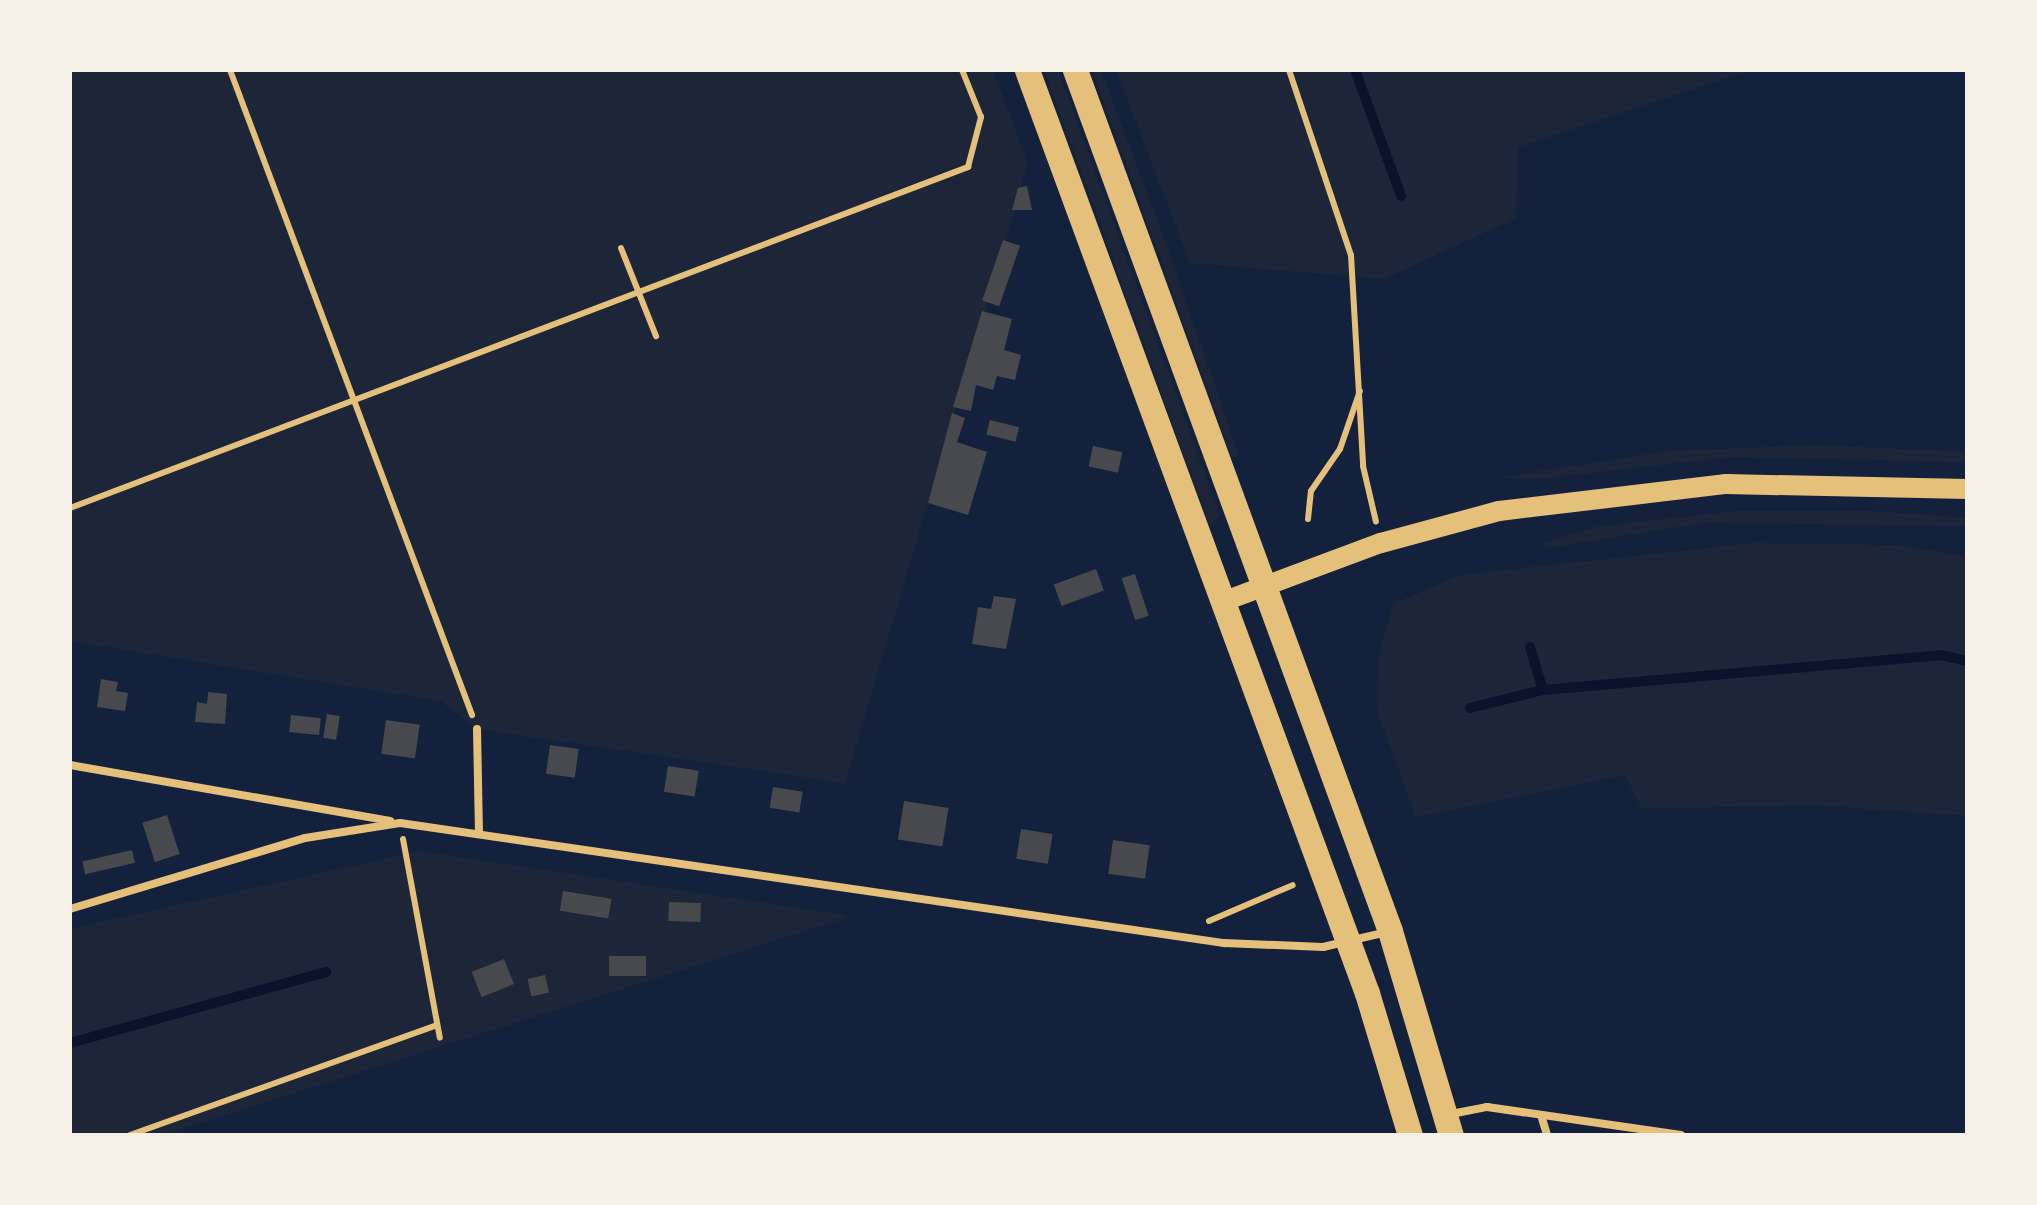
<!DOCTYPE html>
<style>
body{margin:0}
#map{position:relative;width:2037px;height:1205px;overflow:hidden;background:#14213d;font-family:Jost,sans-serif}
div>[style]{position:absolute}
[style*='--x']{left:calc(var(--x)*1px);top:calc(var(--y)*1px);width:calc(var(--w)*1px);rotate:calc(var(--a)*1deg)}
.green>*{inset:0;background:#1d2539}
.stream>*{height:10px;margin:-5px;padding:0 5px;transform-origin:5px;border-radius:5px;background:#0b132b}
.building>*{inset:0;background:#48494c;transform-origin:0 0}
.path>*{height:6px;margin:-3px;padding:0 3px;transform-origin:3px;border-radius:3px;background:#e5c07b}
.service>*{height:8px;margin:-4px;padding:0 4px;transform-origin:4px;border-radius:4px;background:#e5c07b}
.secondary>*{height:20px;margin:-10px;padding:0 10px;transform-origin:10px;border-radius:10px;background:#e5c07b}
.primary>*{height:25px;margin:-12.5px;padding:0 12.5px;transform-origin:12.5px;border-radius:12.5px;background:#e5c07b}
span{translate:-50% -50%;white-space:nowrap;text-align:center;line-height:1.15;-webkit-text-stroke:8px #f6f1e7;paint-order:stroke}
.frame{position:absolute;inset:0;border:72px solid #f6f1e7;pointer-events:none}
</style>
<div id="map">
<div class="green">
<div style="clip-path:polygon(70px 70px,993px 70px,1028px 164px,845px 783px,477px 729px,440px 701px,70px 641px)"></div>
<div style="clip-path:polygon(1044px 70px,1058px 70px,1220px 516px,1214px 521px,1208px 521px)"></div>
<div style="clip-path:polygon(1092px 70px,1101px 70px,1166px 244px,1239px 455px,1232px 457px)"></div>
<div style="clip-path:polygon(1116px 70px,1750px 70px,1518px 147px,1516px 218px,1384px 279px,1190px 263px)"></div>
<div style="clip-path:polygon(1817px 445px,1967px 452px,1967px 462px,1729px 457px,1529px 480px,1502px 477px,1670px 451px)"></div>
<div style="clip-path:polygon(1734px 511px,1871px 511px,1967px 518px,1967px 526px,1702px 523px,1543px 549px,1543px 543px,1596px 527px)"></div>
<div style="clip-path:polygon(1754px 543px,1893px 545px,1967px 556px,1967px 816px,1812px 805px,1642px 809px,1625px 775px,1416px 817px,1377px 711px,1379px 655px,1393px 604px,1460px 575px)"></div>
<div style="clip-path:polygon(419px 851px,852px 916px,162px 1135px,70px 1135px,70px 929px)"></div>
</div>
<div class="stream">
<div style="--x:1355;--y:70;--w:134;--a:69.9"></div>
<div style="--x:1530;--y:647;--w:45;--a:73.2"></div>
<div style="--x:1470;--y:708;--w:75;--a:-13.9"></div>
<div style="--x:1543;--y:690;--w:400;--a:-5"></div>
<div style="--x:1941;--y:655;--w:27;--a:13"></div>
<div style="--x:70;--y:1043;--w:266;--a:-15.5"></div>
</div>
<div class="building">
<div style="clip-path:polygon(1027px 186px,1032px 210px,1012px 210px,1018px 188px)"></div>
<div style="left:1003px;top:240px;width:18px;height:64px;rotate:19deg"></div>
<div style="clip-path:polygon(982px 311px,1012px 319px,1004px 350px,1021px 355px,1015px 380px,997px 376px,993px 390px,976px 385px,971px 411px,953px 407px)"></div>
<div style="clip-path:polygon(952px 413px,965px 418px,957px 442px,987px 452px,968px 515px,928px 503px)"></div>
<div style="left:990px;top:420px;width:30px;height:15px;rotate:14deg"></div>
<div style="left:1093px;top:446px;width:30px;height:21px;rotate:12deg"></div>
<div style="left:1096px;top:569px;width:23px;height:45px;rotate:70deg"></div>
<div style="left:1135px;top:574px;width:44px;height:14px;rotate:72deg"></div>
<div style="clip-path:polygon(994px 596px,1016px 599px,1006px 649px,972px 644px,978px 607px,991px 609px)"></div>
<div style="clip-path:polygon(101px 679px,118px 682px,116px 691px,128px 693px,125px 711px,97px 707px)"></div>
<div style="clip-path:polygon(208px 692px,227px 694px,225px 724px,195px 722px,197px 702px,207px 704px)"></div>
<div style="left:327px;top:714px;width:13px;height:24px;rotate:9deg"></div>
<div style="left:291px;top:715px;width:30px;height:17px;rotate:6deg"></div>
<div style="left:386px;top:720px;width:34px;height:34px;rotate:8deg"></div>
<div style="left:550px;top:745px;width:29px;height:29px;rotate:8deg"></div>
<div style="left:668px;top:766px;width:31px;height:26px;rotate:9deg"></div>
<div style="left:773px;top:787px;width:30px;height:21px;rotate:9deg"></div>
<div style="left:904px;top:801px;width:45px;height:39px;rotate:9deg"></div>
<div style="left:167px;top:815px;width:41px;height:26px;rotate:72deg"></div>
<div style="left:1021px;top:829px;width:32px;height:30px;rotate:9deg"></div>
<div style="left:1113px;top:840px;width:37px;height:34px;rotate:8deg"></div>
<div style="left:132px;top:850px;width:13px;height:51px;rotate:77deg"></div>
<div style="left:563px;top:891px;width:49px;height:20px;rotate:9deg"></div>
<div style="left:669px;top:902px;width:32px;height:19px;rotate:2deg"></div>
<div style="left:609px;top:956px;width:37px;height:20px"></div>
<div style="left:504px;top:959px;width:27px;height:35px;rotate:68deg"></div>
<div style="left:545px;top:975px;width:18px;height:18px;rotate:77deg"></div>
</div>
<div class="path">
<div style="--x:230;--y:70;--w:689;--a:69.43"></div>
<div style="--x:1289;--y:70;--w:195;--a:71.5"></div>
<div style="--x:1351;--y:255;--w:211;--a:86.7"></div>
<div style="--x:1363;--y:466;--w:57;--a:76.9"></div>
<div style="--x:621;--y:248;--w:95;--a:68.3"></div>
<div style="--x:70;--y:508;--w:961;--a:-20.79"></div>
<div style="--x:968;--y:167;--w:52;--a:-75.4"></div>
<div style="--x:981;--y:117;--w:51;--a:-112"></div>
<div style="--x:1308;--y:519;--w:28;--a:-84"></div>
<div style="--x:1311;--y:491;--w:51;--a:-55.4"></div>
<div style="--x:1340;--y:449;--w:61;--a:-71"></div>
<div style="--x:403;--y:839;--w:202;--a:79.5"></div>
<div style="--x:1209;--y:921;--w:91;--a:-23.2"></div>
<div style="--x:130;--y:1135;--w:326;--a:-19.7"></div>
</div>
<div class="service">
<div style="--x:477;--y:729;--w:105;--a:88.9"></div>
<div style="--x:70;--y:765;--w:325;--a:9.9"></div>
<div style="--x:70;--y:909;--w:245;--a:-16.8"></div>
<div style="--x:305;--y:838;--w:96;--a:-9"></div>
<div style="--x:400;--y:823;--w:833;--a:8.29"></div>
<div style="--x:1224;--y:943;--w:99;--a:2.3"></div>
<div style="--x:1323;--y:947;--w:62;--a:-13.1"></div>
<div style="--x:1451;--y:1114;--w:37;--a:-11"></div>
<div style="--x:1487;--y:1107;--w:196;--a:8.2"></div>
<div style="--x:1541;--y:1115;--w:21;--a:73"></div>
</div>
<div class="secondary">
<div style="--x:1222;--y:602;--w:170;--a:-20.4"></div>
<div style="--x:1381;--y:543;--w:122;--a:-15.2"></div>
<div style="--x:1499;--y:511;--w:229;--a:-6.8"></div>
<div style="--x:1726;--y:484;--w:241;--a:1.2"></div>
</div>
<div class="primary">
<div style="--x:1027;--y:70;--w:984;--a:69.78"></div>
<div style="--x:1367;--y:993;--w:148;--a:73.2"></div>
<div style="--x:1075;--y:70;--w:917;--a:69.9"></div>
<div style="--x:1390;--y:931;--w:213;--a:73.4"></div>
</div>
<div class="frame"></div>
</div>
